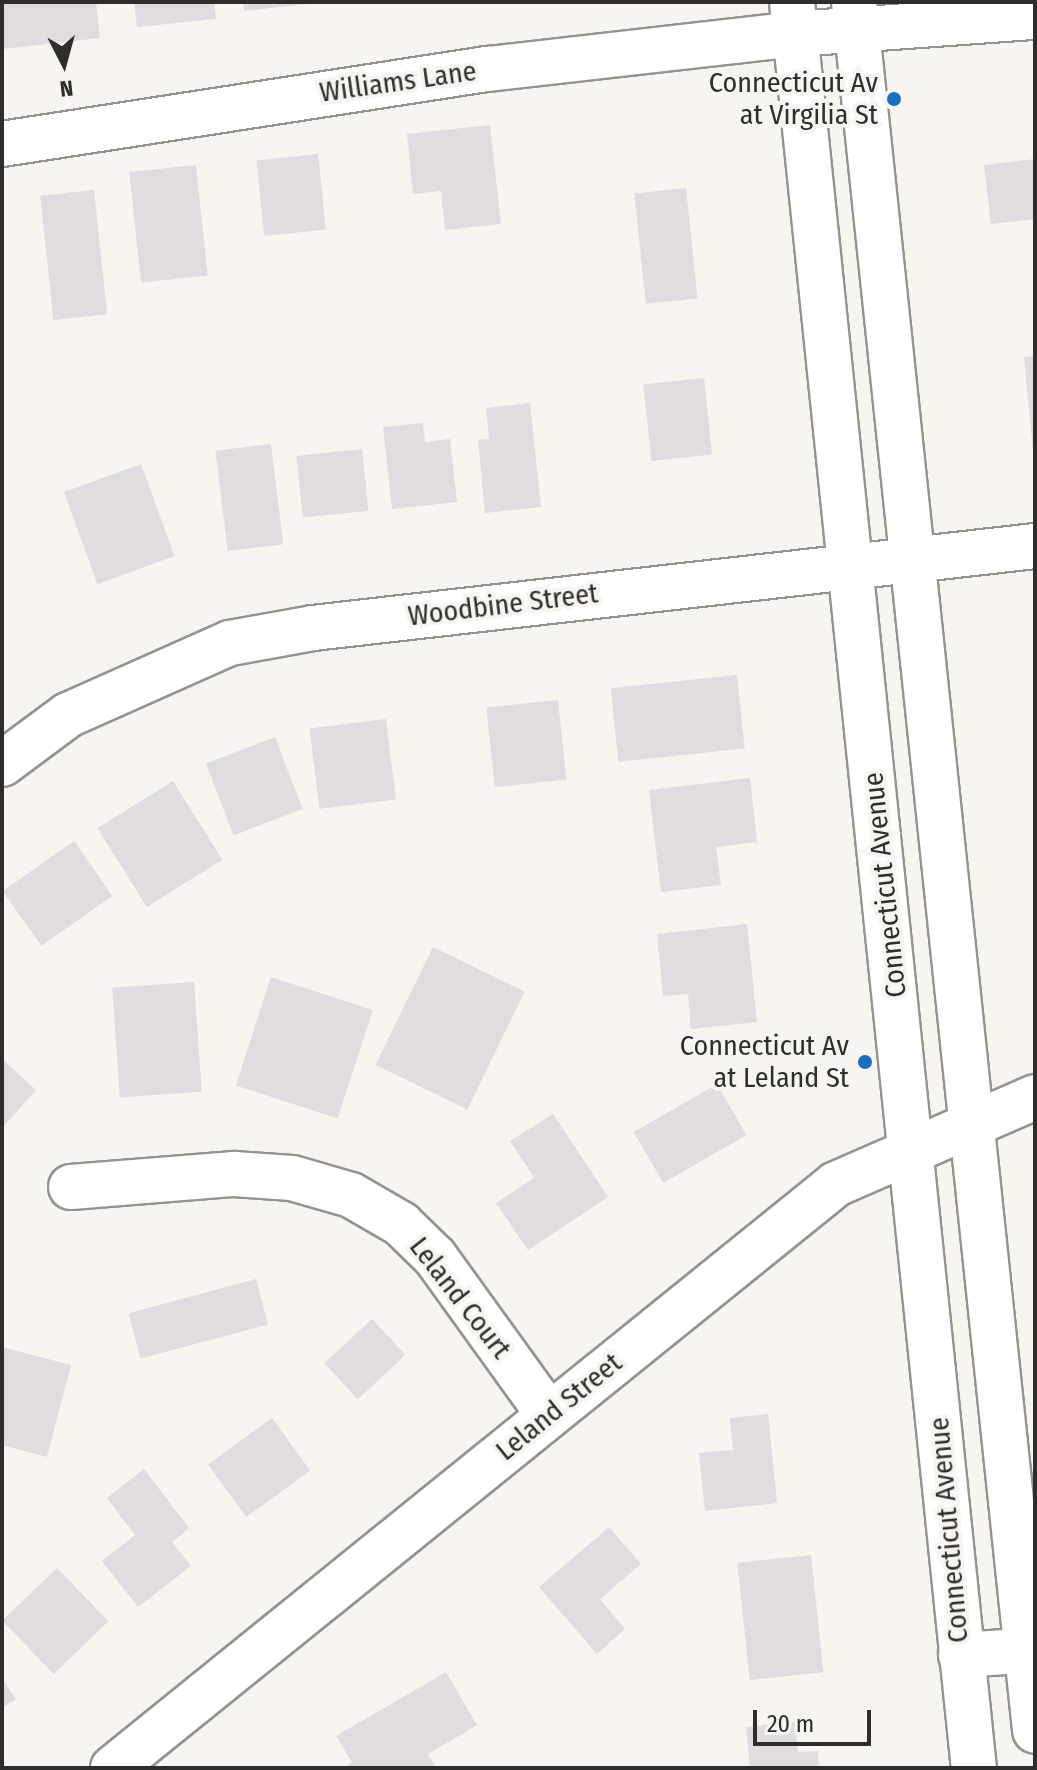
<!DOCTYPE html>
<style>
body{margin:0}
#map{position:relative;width:1037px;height:1770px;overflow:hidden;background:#f8f4ef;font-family:"Fira Sans Condensed",sans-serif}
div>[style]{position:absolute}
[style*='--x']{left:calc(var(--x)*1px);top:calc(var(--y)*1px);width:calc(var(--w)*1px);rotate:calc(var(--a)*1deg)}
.building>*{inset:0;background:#e1dce0;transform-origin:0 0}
.roads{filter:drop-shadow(2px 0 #96938f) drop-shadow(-2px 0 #96938f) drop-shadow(0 2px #96938f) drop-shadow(0 -2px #96938f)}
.minor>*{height:44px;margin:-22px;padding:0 22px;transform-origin:22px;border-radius:22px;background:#fff}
.major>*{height:44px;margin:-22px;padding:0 22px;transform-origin:22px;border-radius:22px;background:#fff}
.dots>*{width:22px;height:22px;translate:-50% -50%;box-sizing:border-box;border:4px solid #f8f4ef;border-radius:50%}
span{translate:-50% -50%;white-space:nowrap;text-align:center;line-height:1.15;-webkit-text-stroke:8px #f8f4ef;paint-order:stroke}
.street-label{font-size:28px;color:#2e2d2b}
.poi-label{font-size:28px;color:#2e2d2b}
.right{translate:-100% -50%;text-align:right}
.frame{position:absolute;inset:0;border:4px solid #2e2d2b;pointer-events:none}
.north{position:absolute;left:24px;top:24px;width:80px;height:80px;-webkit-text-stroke:6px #f8f4ef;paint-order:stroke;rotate:174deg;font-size:22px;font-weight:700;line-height:32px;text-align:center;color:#2e2d2b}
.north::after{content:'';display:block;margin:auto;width:28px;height:36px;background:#2e2d2b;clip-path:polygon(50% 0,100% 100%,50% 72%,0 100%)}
.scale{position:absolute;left:753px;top:1710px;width:118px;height:36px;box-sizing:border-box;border:4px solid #2e2d2b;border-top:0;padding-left:10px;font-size:24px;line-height:28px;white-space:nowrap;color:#2e2d2b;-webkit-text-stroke:6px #f8f4ef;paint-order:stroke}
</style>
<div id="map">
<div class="building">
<div style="clip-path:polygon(2px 2px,96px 2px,100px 38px,2px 49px)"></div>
<div style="clip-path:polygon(134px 2px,214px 2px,216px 19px,137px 27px)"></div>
<div style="clip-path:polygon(243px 2px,307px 2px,307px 4px,244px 11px)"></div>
<div style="clip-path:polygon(490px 125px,501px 224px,445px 230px,441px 191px,413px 194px,407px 134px)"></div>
<div style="left:318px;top:154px;width:76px;height:62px;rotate:84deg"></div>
<div style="clip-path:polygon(1035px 159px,1035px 219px,991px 224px,984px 165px)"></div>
<div style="left:196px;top:165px;width:111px;height:67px;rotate:84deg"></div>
<div style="left:686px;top:188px;width:111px;height:52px;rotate:84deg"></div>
<div style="left:94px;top:190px;width:125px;height:54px;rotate:84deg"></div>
<div style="clip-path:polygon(1035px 356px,1035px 451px,1033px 451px,1024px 357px)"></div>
<div style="left:704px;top:378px;width:77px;height:61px;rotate:84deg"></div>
<div style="clip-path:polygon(530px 403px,541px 507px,485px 513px,478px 440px,489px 439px,486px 408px)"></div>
<div style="clip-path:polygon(423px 423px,425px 442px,450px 439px,457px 502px,392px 509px,383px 427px)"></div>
<div style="left:271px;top:444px;width:101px;height:56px;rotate:83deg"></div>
<div style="left:362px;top:449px;width:62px;height:66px;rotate:84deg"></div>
<div style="left:141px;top:464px;width:98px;height:82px;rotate:70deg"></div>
<div style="left:737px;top:675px;width:74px;height:127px;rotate:84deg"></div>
<div style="left:558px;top:700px;width:80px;height:72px;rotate:84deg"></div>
<div style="left:386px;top:719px;width:81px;height:77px;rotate:83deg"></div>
<div style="left:275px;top:737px;width:77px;height:74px;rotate:69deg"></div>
<div style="clip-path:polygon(750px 778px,757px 842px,716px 847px,721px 885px,661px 892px,649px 790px)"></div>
<div style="left:173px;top:781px;width:93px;height:89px;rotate:58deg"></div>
<div style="left:74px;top:841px;width:67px;height:87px;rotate:55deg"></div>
<div style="clip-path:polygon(747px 924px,757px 1022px,691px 1029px,688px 994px,663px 996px,657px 934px)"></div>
<div style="left:433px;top:947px;width:102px;height:131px;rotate:26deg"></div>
<div style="left:271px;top:977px;width:107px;height:114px;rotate:18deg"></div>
<div style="left:194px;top:982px;width:110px;height:82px;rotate:86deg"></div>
<div style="clip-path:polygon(2px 1059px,36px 1090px,2px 1128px)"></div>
<div style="left:717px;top:1084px;width:59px;height:96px;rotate:60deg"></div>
<div style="clip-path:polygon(553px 1114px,608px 1197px,528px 1250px,496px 1203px,534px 1178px,510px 1141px)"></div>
<div style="left:256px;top:1279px;width:47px;height:132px;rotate:75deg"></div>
<div style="left:372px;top:1319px;width:49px;height:65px;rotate:47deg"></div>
<div style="clip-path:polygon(2px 1347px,71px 1365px,47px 1457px,2px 1445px)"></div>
<div style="clip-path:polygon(768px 1414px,777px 1503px,705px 1511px,699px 1453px,733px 1450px,730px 1418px)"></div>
<div style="left:272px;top:1418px;width:65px;height:79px;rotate:54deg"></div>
<div style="clip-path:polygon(144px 1469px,189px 1528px,172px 1542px,191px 1566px,138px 1607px,102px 1561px,135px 1535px,107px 1498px)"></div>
<div style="clip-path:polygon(609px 1527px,641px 1564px,600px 1599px,625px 1629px,597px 1654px,539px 1587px)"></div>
<div style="left:811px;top:1555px;width:118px;height:74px;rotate:84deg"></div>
<div style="left:57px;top:1568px;width:74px;height:76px;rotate:46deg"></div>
<div style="clip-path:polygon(446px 1672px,477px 1725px,428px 1754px,437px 1768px,342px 1768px,352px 1762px,336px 1736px)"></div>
<div style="clip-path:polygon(2px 1678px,16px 1699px,2px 1708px)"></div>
<div style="clip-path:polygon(795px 1722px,798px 1752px,818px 1751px,819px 1768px,750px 1768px,746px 1727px)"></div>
</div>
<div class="roads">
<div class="minor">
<div style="--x:2;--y:144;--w:492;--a:-8.8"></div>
<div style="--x:488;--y:69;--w:309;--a:-6.5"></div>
<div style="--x:795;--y:34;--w:241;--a:-4.1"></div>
<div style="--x:2;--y:764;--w:82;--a:-36.6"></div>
<div style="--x:68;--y:715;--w:177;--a:-24"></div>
<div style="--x:230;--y:643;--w:84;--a:-10.2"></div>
<div style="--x:313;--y:628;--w:727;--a:-6.48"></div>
<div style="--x:71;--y:1187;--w:164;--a:-4.6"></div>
<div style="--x:234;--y:1174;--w:58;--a:3.9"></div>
<div style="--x:292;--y:1178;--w:61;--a:16.1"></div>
<div style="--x:351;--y:1195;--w:58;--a:30.1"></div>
<div style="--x:401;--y:1224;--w:47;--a:44.1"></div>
<div style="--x:435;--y:1257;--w:195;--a:54.2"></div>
<div style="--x:961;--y:1655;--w:74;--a:-3.9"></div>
<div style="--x:113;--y:1768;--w:929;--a:-38.93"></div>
<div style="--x:836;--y:1184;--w:217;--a:-23.6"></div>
</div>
<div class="major">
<div style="--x:792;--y:2;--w:1775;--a:84.12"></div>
<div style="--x:854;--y:2;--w:1738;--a:84.02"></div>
</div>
</div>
<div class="dots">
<div style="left:894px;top:99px;background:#1571be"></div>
<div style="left:865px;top:1062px;background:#1571be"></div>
</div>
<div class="street-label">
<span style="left:398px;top:82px;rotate:-8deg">Williams Lane</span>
<span style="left:503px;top:605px;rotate:-7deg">Woodbine Street</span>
<span style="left:885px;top:885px;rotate:-96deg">Connecticut Avenue</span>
<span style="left:460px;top:1298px;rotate:52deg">Leland Court</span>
<span style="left:559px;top:1407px;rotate:-39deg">Leland Street</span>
<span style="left:949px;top:1530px;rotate:-95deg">Connecticut Avenue</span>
</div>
<div class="poi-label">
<span class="right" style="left:878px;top:99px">Connecticut Av<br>at Virgilia St</span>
<span class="right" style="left:849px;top:1062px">Connecticut Av<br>at Leland St</span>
</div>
<div class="frame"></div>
<div class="north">N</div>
<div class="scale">20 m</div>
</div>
